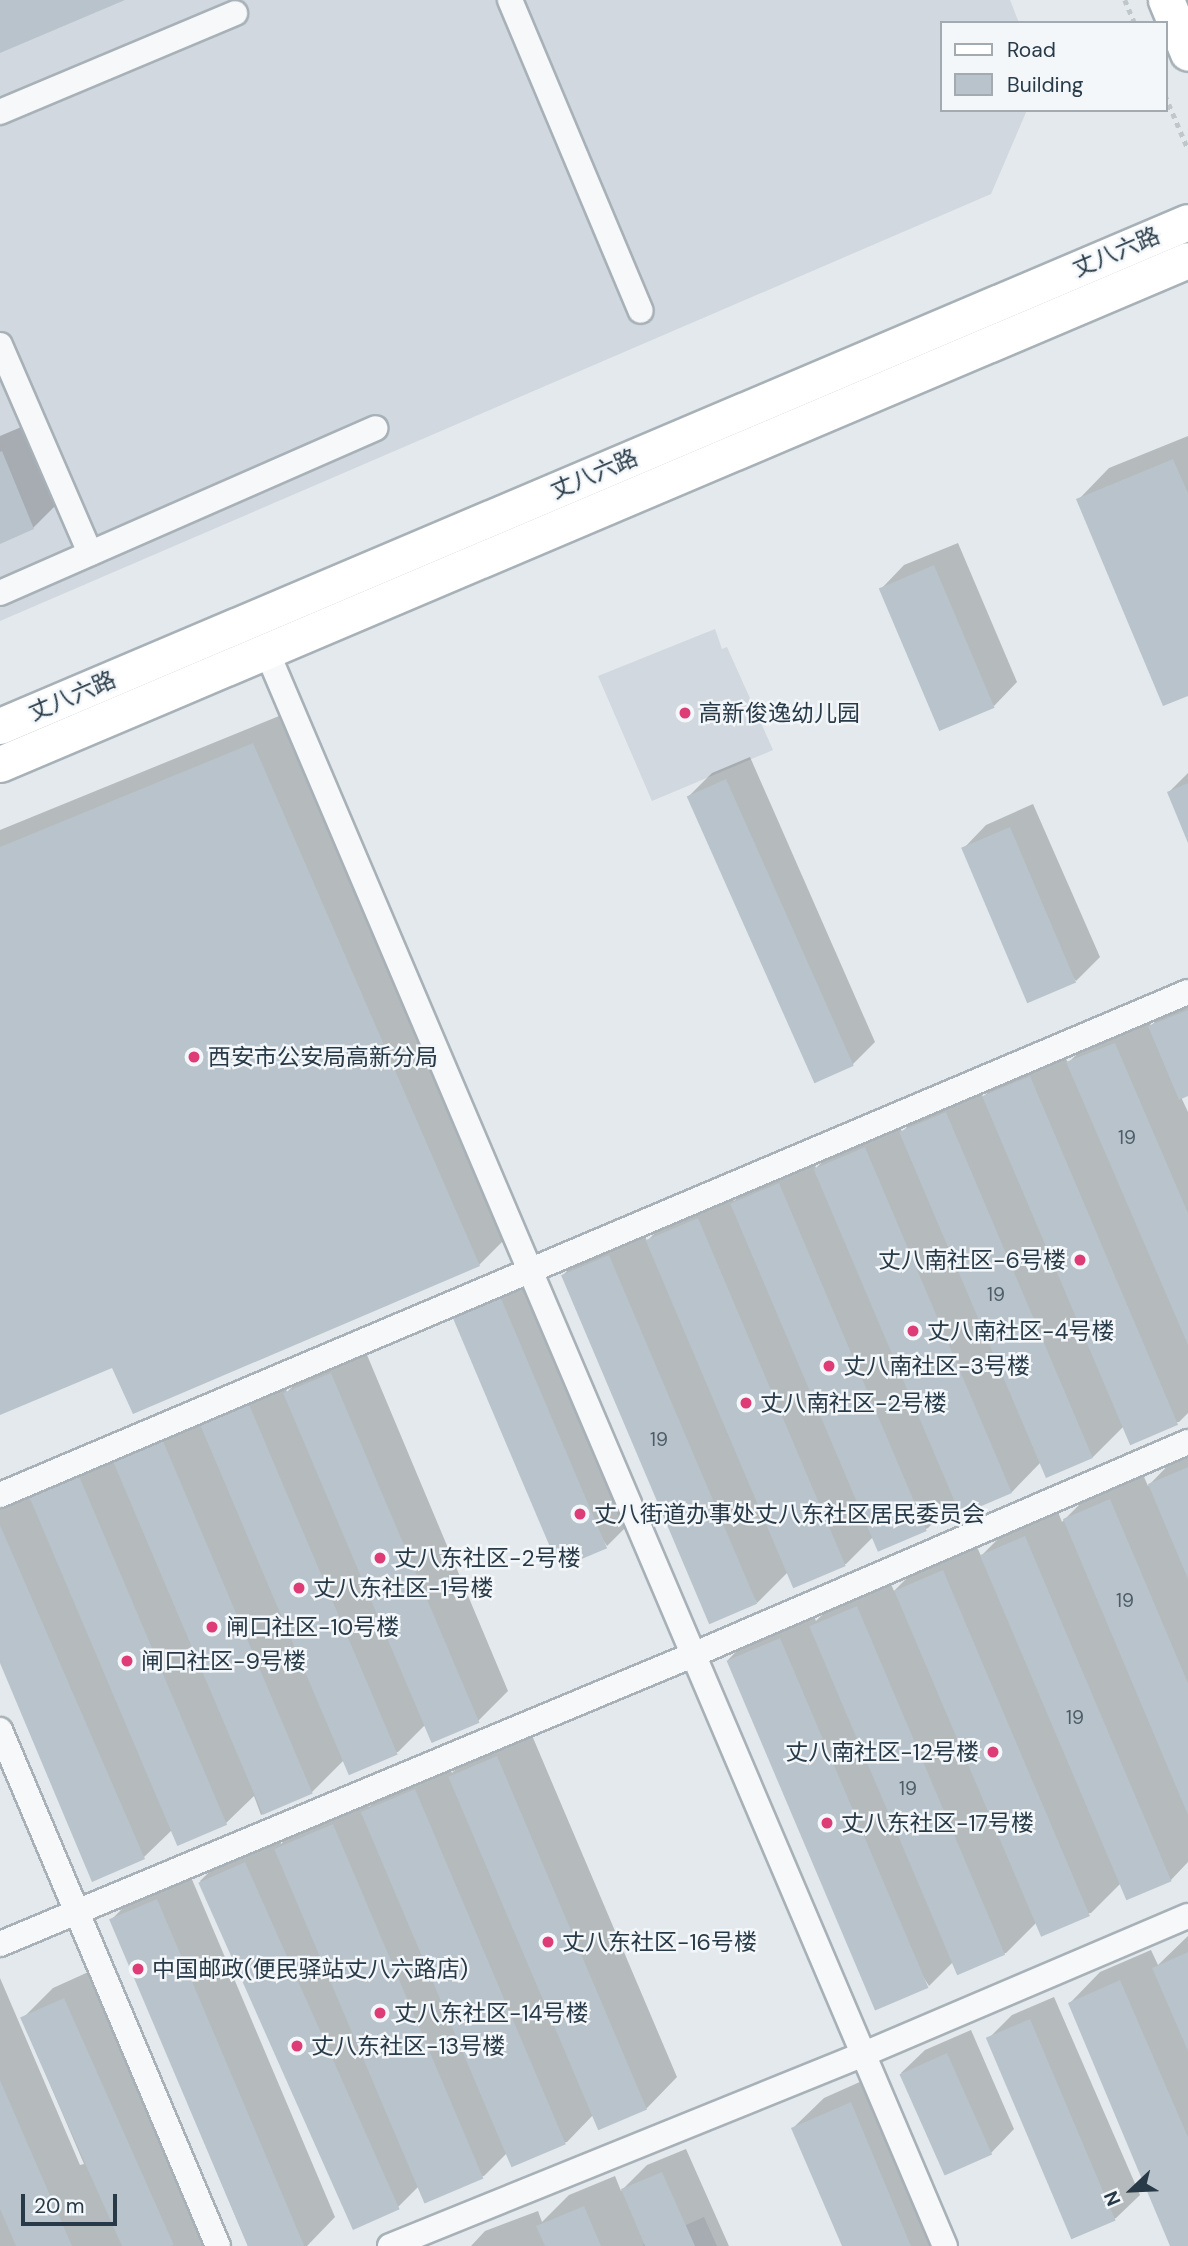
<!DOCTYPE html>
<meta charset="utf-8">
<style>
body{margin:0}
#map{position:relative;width:1188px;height:2246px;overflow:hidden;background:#e3e9ec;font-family:"DM Sans","Noto Sans SC",sans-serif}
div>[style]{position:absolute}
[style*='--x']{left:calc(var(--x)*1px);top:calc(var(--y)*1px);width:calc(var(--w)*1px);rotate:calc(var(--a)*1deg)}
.built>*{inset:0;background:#d1d8df}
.shadow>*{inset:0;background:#0003}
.building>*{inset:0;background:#b9c3cb;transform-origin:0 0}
.path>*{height:4.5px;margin-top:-2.25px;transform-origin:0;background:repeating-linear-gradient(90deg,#c0c7cb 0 5px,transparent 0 10px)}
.roads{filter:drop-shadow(2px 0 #a7b1b7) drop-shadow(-2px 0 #a7b1b7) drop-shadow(0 2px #a7b1b7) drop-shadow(0 -2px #a7b1b7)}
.minor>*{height:24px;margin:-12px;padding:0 12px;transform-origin:12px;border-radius:12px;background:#f6f8fa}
.secondary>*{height:35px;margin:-17.5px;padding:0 17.5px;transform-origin:17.5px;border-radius:17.5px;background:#fff}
.dots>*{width:19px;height:19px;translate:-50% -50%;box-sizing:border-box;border:4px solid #f3f7f9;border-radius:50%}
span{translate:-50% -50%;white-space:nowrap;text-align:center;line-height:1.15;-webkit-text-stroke:5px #f3f7f9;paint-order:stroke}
.number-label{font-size:19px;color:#4c5c68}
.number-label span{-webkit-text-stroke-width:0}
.street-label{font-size:23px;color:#283a47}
.poi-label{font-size:23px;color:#283a47}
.left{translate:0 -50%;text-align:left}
.right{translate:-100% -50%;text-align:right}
.legend{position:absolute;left:940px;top:21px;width:228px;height:91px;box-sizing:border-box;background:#f3f7f9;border:2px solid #a2abb2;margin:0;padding:9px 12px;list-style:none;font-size:21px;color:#283a47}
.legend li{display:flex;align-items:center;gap:14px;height:35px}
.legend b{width:35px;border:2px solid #a2abb2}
.north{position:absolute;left:1097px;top:2155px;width:70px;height:70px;-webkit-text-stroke:5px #f3f7f9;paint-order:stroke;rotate:247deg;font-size:19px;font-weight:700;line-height:28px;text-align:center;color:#283a47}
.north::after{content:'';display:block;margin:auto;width:24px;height:32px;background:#283a47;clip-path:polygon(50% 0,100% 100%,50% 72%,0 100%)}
.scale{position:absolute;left:21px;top:2194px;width:96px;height:32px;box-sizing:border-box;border:4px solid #283a47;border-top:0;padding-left:9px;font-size:21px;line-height:24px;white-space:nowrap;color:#283a47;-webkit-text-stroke:5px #f3f7f9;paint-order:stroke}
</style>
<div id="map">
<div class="built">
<div style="clip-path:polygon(0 0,1010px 0,1019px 23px,941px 23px,941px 110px,1027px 110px,991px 194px,0 621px)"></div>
<div style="clip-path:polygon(715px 629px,722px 649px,727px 647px,773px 750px,652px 801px,598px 676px)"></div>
<div style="clip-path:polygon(704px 2217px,717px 2246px,644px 2246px,643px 2244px)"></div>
</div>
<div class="shadow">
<div style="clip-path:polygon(33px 422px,64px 497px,33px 528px,0 542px,0 436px)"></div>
<div style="clip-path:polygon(1188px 436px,1188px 694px,1079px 499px,1109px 468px)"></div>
<div style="clip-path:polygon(958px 543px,1017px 682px,994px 706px,881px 589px,904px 565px)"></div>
<div style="clip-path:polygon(284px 714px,510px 1234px,479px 1265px,113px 1366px,0 1413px,0 830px)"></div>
<div style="clip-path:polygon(750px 757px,875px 1042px,851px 1066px,688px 797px,712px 773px)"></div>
<div style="clip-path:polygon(1188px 773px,1188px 838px,1169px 792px)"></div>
<div style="clip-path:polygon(1033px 804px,1100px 957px,1076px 981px,963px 849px,986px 825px)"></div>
<div style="clip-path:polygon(1188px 1002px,1188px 1094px,1181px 1097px,1188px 1112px,1188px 1413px,1179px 1422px,1125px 1425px,1093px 1457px,1041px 1462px,1012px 1492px,956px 1500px,928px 1528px,879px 1550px,873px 1537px,846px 1564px,788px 1572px,757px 1603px,563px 1275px,594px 1244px,640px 1225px,647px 1241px,678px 1210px,729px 1188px,734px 1201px,762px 1173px,810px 1154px,816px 1168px,846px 1138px,896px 1118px,902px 1132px,932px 1102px,977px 1082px,983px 1097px,1015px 1066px,1060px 1046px,1068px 1063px,1099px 1032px,1146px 1014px,1151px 1026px,1165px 1011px)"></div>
<div style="clip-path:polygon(531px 1266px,638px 1515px,607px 1546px,455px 1318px,485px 1288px)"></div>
<div style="clip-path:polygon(362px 1343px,508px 1691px,477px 1722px,424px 1726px,398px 1752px,346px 1758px,312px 1792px,261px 1815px,254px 1796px,225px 1824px,172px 1830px,144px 1857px,93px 1879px,0 1658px,0 1491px,24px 1480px,31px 1496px,61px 1466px,110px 1447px,116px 1461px,146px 1431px,278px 1372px,287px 1392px,316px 1363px)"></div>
<div style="clip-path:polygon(1188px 1450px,1188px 1862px,1171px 1880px,1120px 1884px,1091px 1913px,1038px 1921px,1006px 1953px,954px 1961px,929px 1986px,728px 1660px,758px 1629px,811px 1609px,816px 1621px,842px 1595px,888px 1577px,894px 1591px,927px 1558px,974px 1540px,981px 1556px,1012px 1525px,1056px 1507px,1062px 1522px,1096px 1488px,1141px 1470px,1148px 1486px,1180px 1453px)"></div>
<div style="clip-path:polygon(528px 1726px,677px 2077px,647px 2108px,594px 2114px,567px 2142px,506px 2154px,484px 2176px,421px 2184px,396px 2209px,200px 1881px,231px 1851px,276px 1832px,281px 1844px,307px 1818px,364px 1795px,369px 1807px,394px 1782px,446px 1760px,452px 1773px,480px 1745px)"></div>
<div style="clip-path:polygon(188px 1870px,335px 2217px,307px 2246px,248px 2246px,111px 1920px,142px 1889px)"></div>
<div style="clip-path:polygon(1188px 1936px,1188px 2246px,1172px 2246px,1070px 2003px,1100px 1972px,1151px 1950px,1158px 1965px)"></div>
<div style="clip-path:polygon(95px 1969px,216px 2246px,0 2246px,0 1978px,80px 2165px,84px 2164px,22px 2019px,53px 1988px)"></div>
<div style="clip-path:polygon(1054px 1997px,1140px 2195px,1116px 2218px,1072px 2237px,988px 2039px,1012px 2015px)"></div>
<div style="clip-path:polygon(971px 2030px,1014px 2129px,991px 2153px,901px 2073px,925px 2050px)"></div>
<div style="clip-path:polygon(882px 2072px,954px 2246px,844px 2246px,793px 2128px,824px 2098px)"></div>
<div style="clip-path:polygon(686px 2149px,729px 2246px,471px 2246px,485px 2231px,538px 2211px,542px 2222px,569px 2195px,615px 2176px,621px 2191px,647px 2165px)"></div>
</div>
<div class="building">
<div style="clip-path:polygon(0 0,125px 0,0 53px)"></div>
<div style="clip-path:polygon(2px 451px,34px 529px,0 544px,0 452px)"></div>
<div style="clip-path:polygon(1173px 459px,1188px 493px,1188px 696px,1163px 706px,1076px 499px)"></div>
<div style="left:934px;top:565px;width:155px;height:60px;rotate:67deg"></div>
<div style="clip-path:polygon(253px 743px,480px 1266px,133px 1414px,112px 1368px,0 1415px,0 847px)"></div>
<div style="left:726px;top:779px;width:314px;height:43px;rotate:66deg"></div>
<div style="clip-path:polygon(1188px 783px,1188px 843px,1167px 792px)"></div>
<div style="left:1010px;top:827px;width:169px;height:53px;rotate:67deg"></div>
<div style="clip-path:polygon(1188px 1010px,1188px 1096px,1179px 1100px,1148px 1026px)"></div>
<div style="clip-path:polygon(1115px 1043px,1188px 1213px,1188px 1345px,1066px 1062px)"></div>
<div style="left:1030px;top:1076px;width:379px;height:52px;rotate:67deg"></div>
<div style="left:946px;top:1112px;width:376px;height:51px;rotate:67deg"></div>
<div style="left:865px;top:1147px;width:376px;height:56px;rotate:67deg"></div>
<div style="left:779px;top:1183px;width:378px;height:53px;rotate:67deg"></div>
<div style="left:698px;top:1218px;width:378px;height:57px;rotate:67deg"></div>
<div style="left:609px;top:1255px;width:379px;height:52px;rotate:67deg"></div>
<div style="left:500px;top:1296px;width:274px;height:52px;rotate:67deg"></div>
<div style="left:331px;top:1373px;width:380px;height:52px;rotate:67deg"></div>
<div style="left:248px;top:1402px;width:383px;height:53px;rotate:67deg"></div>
<div style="left:163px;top:1441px;width:383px;height:54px;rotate:67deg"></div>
<div style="clip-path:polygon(1188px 1467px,1188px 1579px,1148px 1484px)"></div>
<div style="left:79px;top:1476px;width:379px;height:54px;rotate:67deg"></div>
<div style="clip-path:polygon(1110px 1499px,1188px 1683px,1188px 1815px,1063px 1519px)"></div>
<div style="clip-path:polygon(0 1525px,145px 1859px,92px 1882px,0 1663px)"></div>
<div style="left:1025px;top:1536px;width:375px;height:49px;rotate:67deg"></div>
<div style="left:943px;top:1570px;width:376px;height:53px;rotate:67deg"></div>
<div style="left:857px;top:1606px;width:379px;height:52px;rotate:67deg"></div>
<div style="left:780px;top:1638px;width:380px;height:58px;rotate:67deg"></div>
<div style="left:497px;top:1756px;width:384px;height:53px;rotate:67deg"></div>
<div style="left:415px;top:1789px;width:386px;height:59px;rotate:67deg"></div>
<div style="left:333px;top:1824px;width:385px;height:64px;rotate:67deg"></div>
<div style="left:245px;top:1862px;width:380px;height:51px;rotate:66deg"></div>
<div style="left:157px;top:1899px;width:377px;height:52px;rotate:67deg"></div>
<div style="clip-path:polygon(1188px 1952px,1188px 2051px,1152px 1968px)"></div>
<div style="clip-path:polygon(1120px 1980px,1188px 2137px,1188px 2246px,1170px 2246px,1068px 2003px)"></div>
<div style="left:64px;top:1998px;width:270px;height:48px;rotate:66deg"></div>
<div style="left:1030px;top:2019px;width:219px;height:48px;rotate:67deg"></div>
<div style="left:947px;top:2053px;width:111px;height:52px;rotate:66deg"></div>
<div style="clip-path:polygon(0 2080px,72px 2246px,16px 2246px,0 2209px)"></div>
<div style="clip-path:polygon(851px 2102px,911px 2246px,842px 2246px,791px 2128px)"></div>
<div style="clip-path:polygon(662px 2172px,695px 2246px,645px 2246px,621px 2189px)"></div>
<div style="clip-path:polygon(584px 2206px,601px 2246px,545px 2246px,536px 2226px)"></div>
</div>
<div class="path">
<div style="--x:1125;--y:0;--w:25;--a:67"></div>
<div style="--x:1165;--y:95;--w:59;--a:66.9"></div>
</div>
<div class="roads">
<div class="minor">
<div style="--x:510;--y:0;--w:337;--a:67.2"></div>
<div style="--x:0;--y:112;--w:255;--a:-22.8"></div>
<div style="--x:0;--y:345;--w:227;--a:66.6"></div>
<div style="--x:0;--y:593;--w:410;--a:-23.7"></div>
<div style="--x:267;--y:652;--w:1732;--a:66.96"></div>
<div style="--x:0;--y:1495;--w:1290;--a:-22.95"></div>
<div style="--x:0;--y:1730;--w:560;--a:67.1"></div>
<div style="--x:0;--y:1944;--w:753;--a:-22.65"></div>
<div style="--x:695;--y:1654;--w:537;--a:-23.27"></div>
<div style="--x:390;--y:2246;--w:511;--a:-22.05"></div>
<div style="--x:864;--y:2054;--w:352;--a:-23.1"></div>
</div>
<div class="secondary">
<div style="--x:1166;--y:0;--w:57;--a:67.5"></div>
<div style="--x:0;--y:726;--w:1290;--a:-22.99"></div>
<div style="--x:0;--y:764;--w:1290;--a:-22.99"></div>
</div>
</div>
<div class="dots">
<div style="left:685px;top:713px;background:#dd3c76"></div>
<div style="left:194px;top:1057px;background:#dd3c76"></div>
<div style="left:1080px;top:1260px;background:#dd3c76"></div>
<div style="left:913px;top:1331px;background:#dd3c76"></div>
<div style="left:829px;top:1366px;background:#dd3c76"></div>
<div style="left:746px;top:1403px;background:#dd3c76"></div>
<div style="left:580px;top:1514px;background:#dd3c76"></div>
<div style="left:380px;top:1558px;background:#dd3c76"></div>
<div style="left:299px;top:1588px;background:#dd3c76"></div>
<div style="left:212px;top:1627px;background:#dd3c76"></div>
<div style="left:127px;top:1661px;background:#dd3c76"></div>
<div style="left:993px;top:1752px;background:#dd3c76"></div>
<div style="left:827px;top:1823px;background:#dd3c76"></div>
<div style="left:548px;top:1942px;background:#dd3c76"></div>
<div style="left:138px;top:1969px;background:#dd3c76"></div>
<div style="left:380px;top:2013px;background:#dd3c76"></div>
<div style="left:297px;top:2046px;background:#dd3c76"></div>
</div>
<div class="number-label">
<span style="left:1127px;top:1138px">19</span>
<span style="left:996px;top:1295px">19</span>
<span style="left:659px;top:1440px">19</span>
<span style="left:1125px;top:1601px">19</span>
<span style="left:1075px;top:1718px">19</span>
<span style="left:908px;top:1789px">19</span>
</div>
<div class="street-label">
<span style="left:1116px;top:252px;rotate:-23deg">丈八六路</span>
<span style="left:594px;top:474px;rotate:-23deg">丈八六路</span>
<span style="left:72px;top:696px;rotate:-23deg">丈八六路</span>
</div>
<div class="poi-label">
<span class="left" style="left:699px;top:713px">高新俊逸幼儿园</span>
<span class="left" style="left:208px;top:1057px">西安市公安局高新分局</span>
<span class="right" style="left:1066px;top:1260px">丈八南社区-6号楼</span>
<span class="left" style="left:927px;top:1331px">丈八南社区-4号楼</span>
<span class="left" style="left:843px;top:1366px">丈八南社区-3号楼</span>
<span class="left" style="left:760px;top:1403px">丈八南社区-2号楼</span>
<span class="left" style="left:594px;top:1514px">丈八街道办事处丈八东社区居民委员会</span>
<span class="left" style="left:394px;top:1558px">丈八东社区-2号楼</span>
<span class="left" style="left:313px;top:1588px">丈八东社区-1号楼</span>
<span class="left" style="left:226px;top:1627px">闸口社区-10号楼</span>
<span class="left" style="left:141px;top:1661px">闸口社区-9号楼</span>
<span class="right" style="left:979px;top:1752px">丈八南社区-12号楼</span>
<span class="left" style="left:841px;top:1823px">丈八东社区-17号楼</span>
<span class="left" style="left:562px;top:1942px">丈八东社区-16号楼</span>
<span class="left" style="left:152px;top:1969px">中国邮政(便民驿站丈八六路店)</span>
<span class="left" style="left:394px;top:2013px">丈八东社区-14号楼</span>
<span class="left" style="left:311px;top:2046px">丈八东社区-13号楼</span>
</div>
<ul class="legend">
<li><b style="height:9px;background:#fff"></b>Road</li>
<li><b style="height:19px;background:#b9c3cb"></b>Building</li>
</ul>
<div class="north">N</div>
<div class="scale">20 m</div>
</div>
